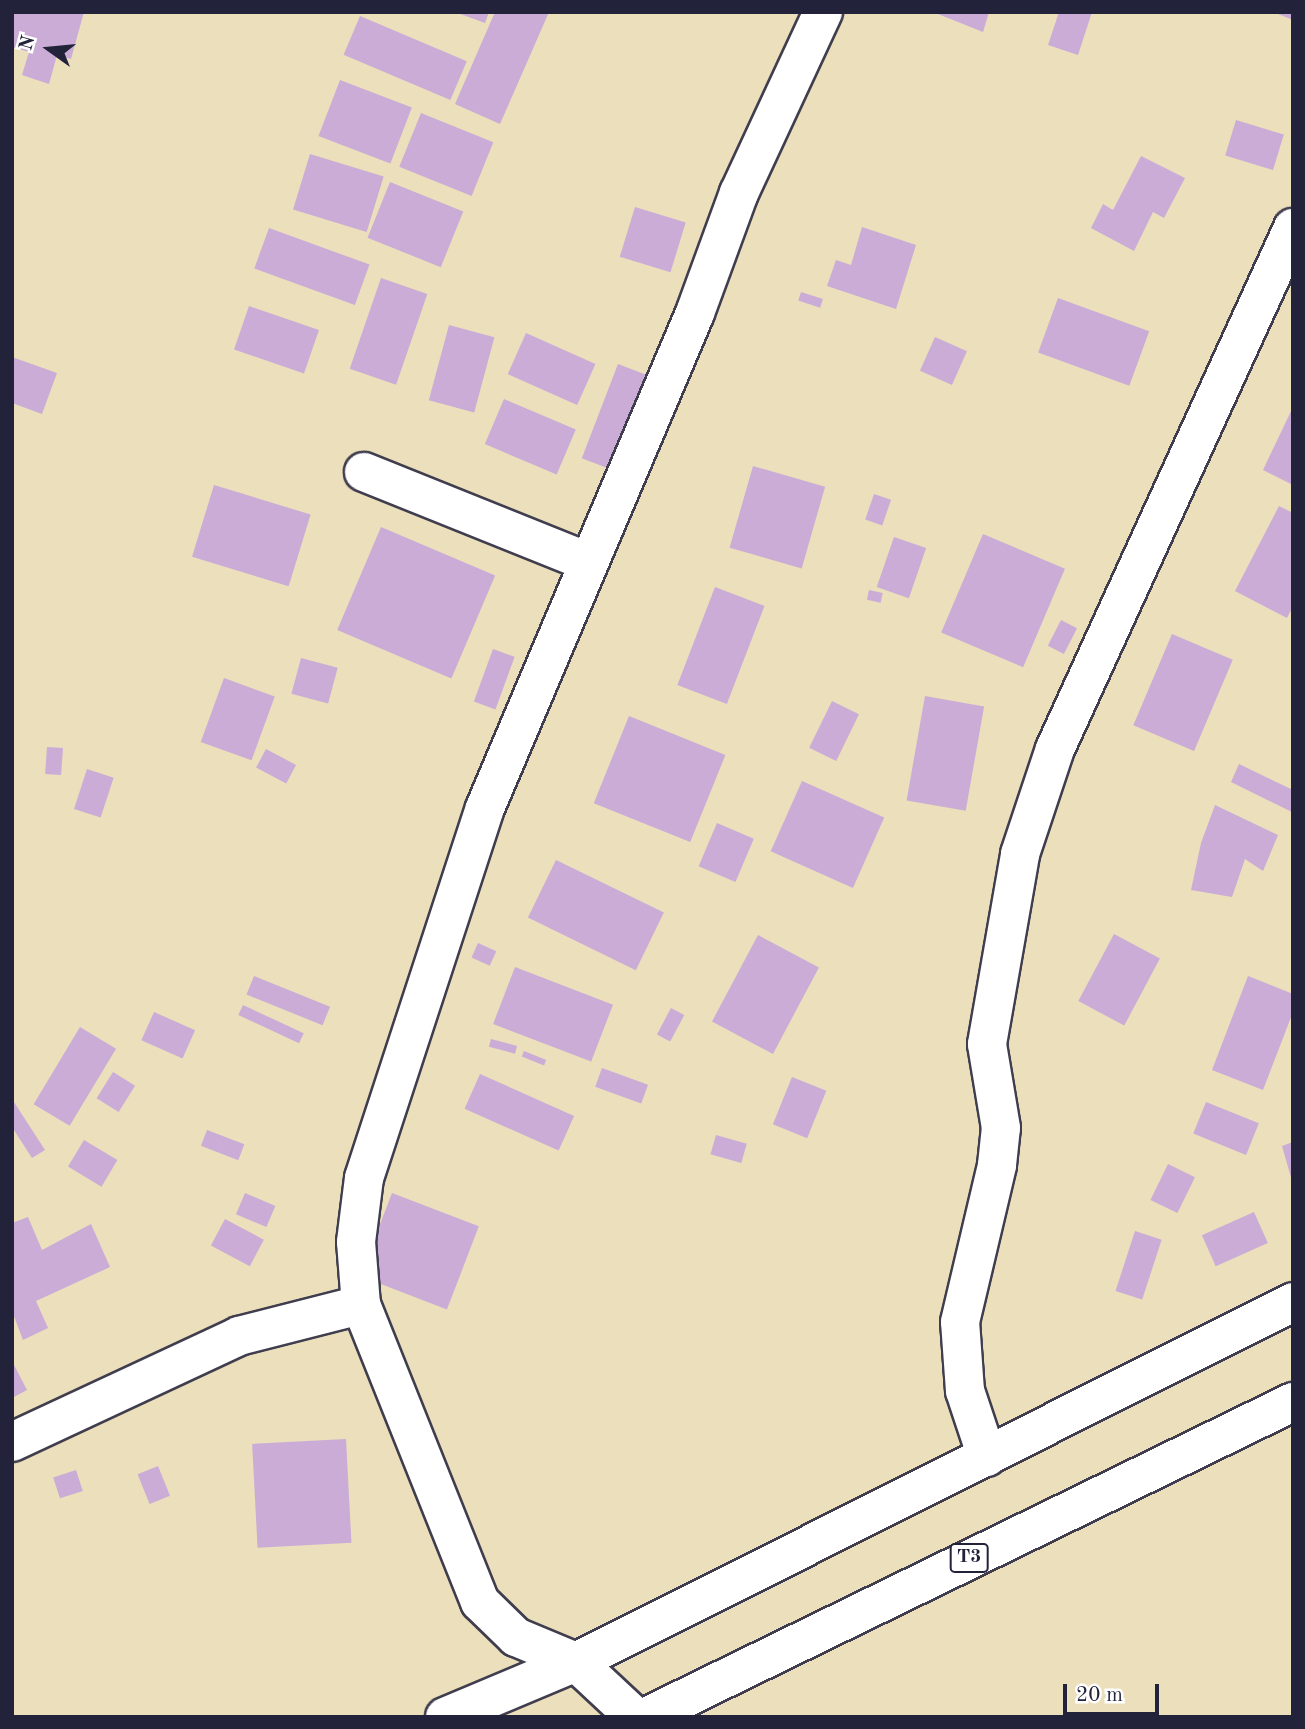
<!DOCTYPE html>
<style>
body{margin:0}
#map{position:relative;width:1305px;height:1729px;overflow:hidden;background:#ebdfbc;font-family:"Old Standard TT",serif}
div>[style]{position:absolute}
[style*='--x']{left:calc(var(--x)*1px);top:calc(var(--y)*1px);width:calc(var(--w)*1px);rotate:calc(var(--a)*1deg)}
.building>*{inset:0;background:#caacd7;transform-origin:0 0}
.roads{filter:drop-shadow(2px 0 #403e4e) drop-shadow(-2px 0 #403e4e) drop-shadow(0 2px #403e4e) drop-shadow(0 -2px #403e4e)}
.minor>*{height:38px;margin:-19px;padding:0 19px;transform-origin:19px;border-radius:19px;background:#fff}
.highway>*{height:38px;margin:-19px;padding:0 19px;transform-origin:19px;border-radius:19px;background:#fff}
span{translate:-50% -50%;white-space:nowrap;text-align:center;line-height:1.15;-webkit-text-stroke:5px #fff;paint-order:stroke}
.shield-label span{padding:2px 5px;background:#fff;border:2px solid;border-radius:5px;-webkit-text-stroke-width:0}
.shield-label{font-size:19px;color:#22223b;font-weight:700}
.frame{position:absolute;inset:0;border:14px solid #22223b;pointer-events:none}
.north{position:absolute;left:14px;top:14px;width:70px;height:70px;-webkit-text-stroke:5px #fff;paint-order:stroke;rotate:285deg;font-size:19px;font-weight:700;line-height:28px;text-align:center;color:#22223b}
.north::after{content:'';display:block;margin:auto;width:24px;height:32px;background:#22223b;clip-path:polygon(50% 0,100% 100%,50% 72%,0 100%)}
.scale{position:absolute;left:1063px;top:1684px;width:96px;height:32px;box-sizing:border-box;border:4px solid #22223b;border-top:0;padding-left:9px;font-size:21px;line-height:24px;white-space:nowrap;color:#22223b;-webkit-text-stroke:5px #fff;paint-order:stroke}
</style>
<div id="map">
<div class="building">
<div style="clip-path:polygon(12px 12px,84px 12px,71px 59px,57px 55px,49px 84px,22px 75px,29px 52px,12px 47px)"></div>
<div style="clip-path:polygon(455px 12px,489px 12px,485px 23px)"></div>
<div style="clip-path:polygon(495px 12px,549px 12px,500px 124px,455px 104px)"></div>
<div style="clip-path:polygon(933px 12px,989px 12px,983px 32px)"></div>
<div style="clip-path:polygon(1059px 12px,1092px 12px,1078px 55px,1048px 45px)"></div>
<div style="clip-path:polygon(1273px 12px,1293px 12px,1293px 20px)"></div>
<div style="left:360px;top:16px;width:116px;height:42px;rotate:23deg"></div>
<div style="left:340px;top:80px;width:77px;height:60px;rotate:21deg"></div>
<div style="left:421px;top:113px;width:78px;height:58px;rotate:22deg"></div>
<div style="left:1236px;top:120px;width:50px;height:37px;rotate:17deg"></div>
<div style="left:310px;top:154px;width:77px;height:58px;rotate:17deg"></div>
<div style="clip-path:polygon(1141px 156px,1185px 178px,1164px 218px,1153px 212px,1134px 251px,1091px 228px,1103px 204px,1113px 210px)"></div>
<div style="left:390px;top:182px;width:79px;height:60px;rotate:22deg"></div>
<div style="left:635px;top:207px;width:53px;height:52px;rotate:17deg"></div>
<div style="clip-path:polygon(862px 227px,916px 245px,896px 309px,827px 286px,836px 260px,851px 265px)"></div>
<div style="left:269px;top:228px;width:107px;height:43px;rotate:20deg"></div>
<div style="left:381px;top:278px;width:49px;height:96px;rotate:19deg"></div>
<div style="left:801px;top:292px;width:23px;height:9px;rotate:18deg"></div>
<div style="left:1058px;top:298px;width:97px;height:58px;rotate:20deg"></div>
<div style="left:249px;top:306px;width:74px;height:46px;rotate:19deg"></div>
<div style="left:449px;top:325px;width:47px;height:78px;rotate:15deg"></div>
<div style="left:526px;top:333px;width:76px;height:45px;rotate:24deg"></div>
<div style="left:935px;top:337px;width:35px;height:37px;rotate:24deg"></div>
<div style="clip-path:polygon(12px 357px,57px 373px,42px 414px,12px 403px)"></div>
<div style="left:618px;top:364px;width:30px;height:101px;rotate:21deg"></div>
<div style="left:504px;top:399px;width:78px;height:49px;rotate:23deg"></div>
<div style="clip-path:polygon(1293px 407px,1293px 485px,1263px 470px)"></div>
<div style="left:753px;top:466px;width:75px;height:85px;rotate:16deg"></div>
<div style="left:214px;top:485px;width:101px;height:75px;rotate:17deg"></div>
<div style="left:874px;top:494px;width:18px;height:27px;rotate:19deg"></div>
<div style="clip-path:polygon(1279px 506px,1293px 513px,1293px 606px,1287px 618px,1235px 591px)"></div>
<div style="left:381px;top:527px;width:124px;height:112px;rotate:23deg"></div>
<div style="left:983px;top:534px;width:89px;height:107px;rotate:23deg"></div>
<div style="left:894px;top:537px;width:34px;height:53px;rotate:19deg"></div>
<div style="left:715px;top:587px;width:53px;height:105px;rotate:21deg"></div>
<div style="left:869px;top:590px;width:14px;height:10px;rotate:12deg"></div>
<div style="left:1061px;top:620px;width:18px;height:29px;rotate:27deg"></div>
<div style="left:1172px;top:634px;width:66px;height:99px;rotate:23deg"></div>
<div style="left:493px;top:649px;width:23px;height:56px;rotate:20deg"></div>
<div style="left:301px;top:658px;width:38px;height:37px;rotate:15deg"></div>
<div style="left:224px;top:678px;width:54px;height:68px;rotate:20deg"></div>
<div style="left:925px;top:696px;width:60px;height:106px;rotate:10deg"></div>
<div style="left:832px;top:701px;width:30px;height:52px;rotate:26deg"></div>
<div style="left:629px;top:716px;width:104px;height:94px;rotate:22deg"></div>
<div style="left:47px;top:747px;width:16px;height:27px;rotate:4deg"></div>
<div style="left:266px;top:749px;width:34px;height:21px;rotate:28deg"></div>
<div style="clip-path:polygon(1239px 764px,1293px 790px,1292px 812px,1231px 782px)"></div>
<div style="left:87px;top:769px;width:28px;height:42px;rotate:18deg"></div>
<div style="left:802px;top:781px;width:90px;height:77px;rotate:24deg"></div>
<div style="clip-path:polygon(1215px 805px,1278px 835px,1263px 871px,1245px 859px,1232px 897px,1191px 890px,1201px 843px)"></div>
<div style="left:717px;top:823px;width:40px;height:47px;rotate:23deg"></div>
<div style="left:556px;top:860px;width:120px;height:64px;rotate:26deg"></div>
<div style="left:1114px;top:934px;width:52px;height:76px;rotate:28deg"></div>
<div style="left:758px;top:935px;width:69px;height:98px;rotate:28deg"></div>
<div style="left:478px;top:943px;width:20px;height:16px;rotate:24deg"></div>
<div style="left:515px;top:967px;width:105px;height:61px;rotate:21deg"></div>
<div style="left:254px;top:976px;width:82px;height:20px;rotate:22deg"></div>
<div style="clip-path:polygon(1248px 976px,1293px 994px,1293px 1012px,1263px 1090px,1212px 1070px)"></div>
<div style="left:243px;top:1005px;width:67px;height:11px;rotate:25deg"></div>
<div style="left:671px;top:1008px;width:15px;height:30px;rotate:28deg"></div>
<div style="left:154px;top:1012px;width:45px;height:31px;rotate:24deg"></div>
<div style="left:80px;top:1027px;width:42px;height:90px;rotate:31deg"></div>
<div style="left:491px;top:1039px;width:27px;height:8px;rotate:15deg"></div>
<div style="left:524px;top:1051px;width:24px;height:6px;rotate:22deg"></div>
<div style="left:602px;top:1068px;width:49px;height:20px;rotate:20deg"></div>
<div style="left:113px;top:1072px;width:26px;height:31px;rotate:32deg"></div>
<div style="left:480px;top:1074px;width:103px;height:38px;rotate:24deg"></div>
<div style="left:792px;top:1077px;width:37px;height:51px;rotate:22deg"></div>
<div style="clip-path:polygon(12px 1099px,45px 1150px,32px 1158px,12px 1127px)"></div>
<div style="left:1206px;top:1102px;width:57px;height:34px;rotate:22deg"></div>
<div style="left:207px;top:1130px;width:40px;height:17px;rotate:21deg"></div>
<div style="left:716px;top:1135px;width:32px;height:20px;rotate:16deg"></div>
<div style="left:84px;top:1140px;width:39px;height:31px;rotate:31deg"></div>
<div style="clip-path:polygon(1293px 1142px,1293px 1181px,1292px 1181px,1282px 1146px)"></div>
<div style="left:1168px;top:1164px;width:30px;height:40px;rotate:26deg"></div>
<div style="left:245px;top:1193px;width:33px;height:23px;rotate:23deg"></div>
<div style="left:392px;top:1193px;width:93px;height:89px;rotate:21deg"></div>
<div style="left:1254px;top:1212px;width:34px;height:57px;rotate:66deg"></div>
<div style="clip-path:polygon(28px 1217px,42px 1250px,91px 1224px,110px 1267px,36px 1301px,48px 1328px,23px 1340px,12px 1311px,12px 1223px)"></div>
<div style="left:225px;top:1219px;width:44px;height:30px;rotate:28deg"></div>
<div style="left:1135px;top:1231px;width:28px;height:63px;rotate:18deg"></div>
<div style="clip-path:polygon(12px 1361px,27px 1390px,12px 1398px)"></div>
<div style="left:346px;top:1439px;width:104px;height:94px;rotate:87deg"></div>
<div style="left:158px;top:1466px;width:32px;height:22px;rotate:68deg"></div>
<div style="left:76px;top:1470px;width:22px;height:24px;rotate:72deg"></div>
</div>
<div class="roads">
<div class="minor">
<div style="--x:364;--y:472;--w:241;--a:21.9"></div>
<div style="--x:12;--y:1442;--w:251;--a:-25"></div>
<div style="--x:239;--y:1336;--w:126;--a:-14.3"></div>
<div style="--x:987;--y:1457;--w:70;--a:-108.4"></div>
<div style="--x:965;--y:1391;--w:69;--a:-94.1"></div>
<div style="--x:960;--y:1322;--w:161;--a:-76.7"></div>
<div style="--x:997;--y:1165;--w:37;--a:-84"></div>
<div style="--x:1001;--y:1128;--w:85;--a:-99.5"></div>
<div style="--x:987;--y:1044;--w:193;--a:-80.1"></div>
<div style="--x:1020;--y:854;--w:111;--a:-71.6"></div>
<div style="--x:1055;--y:749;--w:573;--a:-65.45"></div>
<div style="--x:445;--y:1717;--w:142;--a:-22.8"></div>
<div style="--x:576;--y:1662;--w:802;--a:-26.66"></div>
<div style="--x:635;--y:1717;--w:81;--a:-137"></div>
<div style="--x:576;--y:1662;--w:65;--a:-157.4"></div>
<div style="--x:516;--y:1637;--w:50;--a:-135.8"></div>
<div style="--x:480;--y:1602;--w:320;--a:-111.8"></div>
<div style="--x:361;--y:1305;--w:63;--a:-94.5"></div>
<div style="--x:356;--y:1242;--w:64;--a:-82.9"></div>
<div style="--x:364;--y:1178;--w:389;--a:-71.9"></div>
<div style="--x:485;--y:808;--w:538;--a:-67.01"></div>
<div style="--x:695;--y:313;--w:128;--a:-69.9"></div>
<div style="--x:739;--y:193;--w:200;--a:-65.1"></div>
</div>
<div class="highway">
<div style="--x:646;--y:1717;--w:720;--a:-25.96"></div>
</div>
</div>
<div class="shield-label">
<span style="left:969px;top:1558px">T3</span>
</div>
<div class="frame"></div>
<div class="north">N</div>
<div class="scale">20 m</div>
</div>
